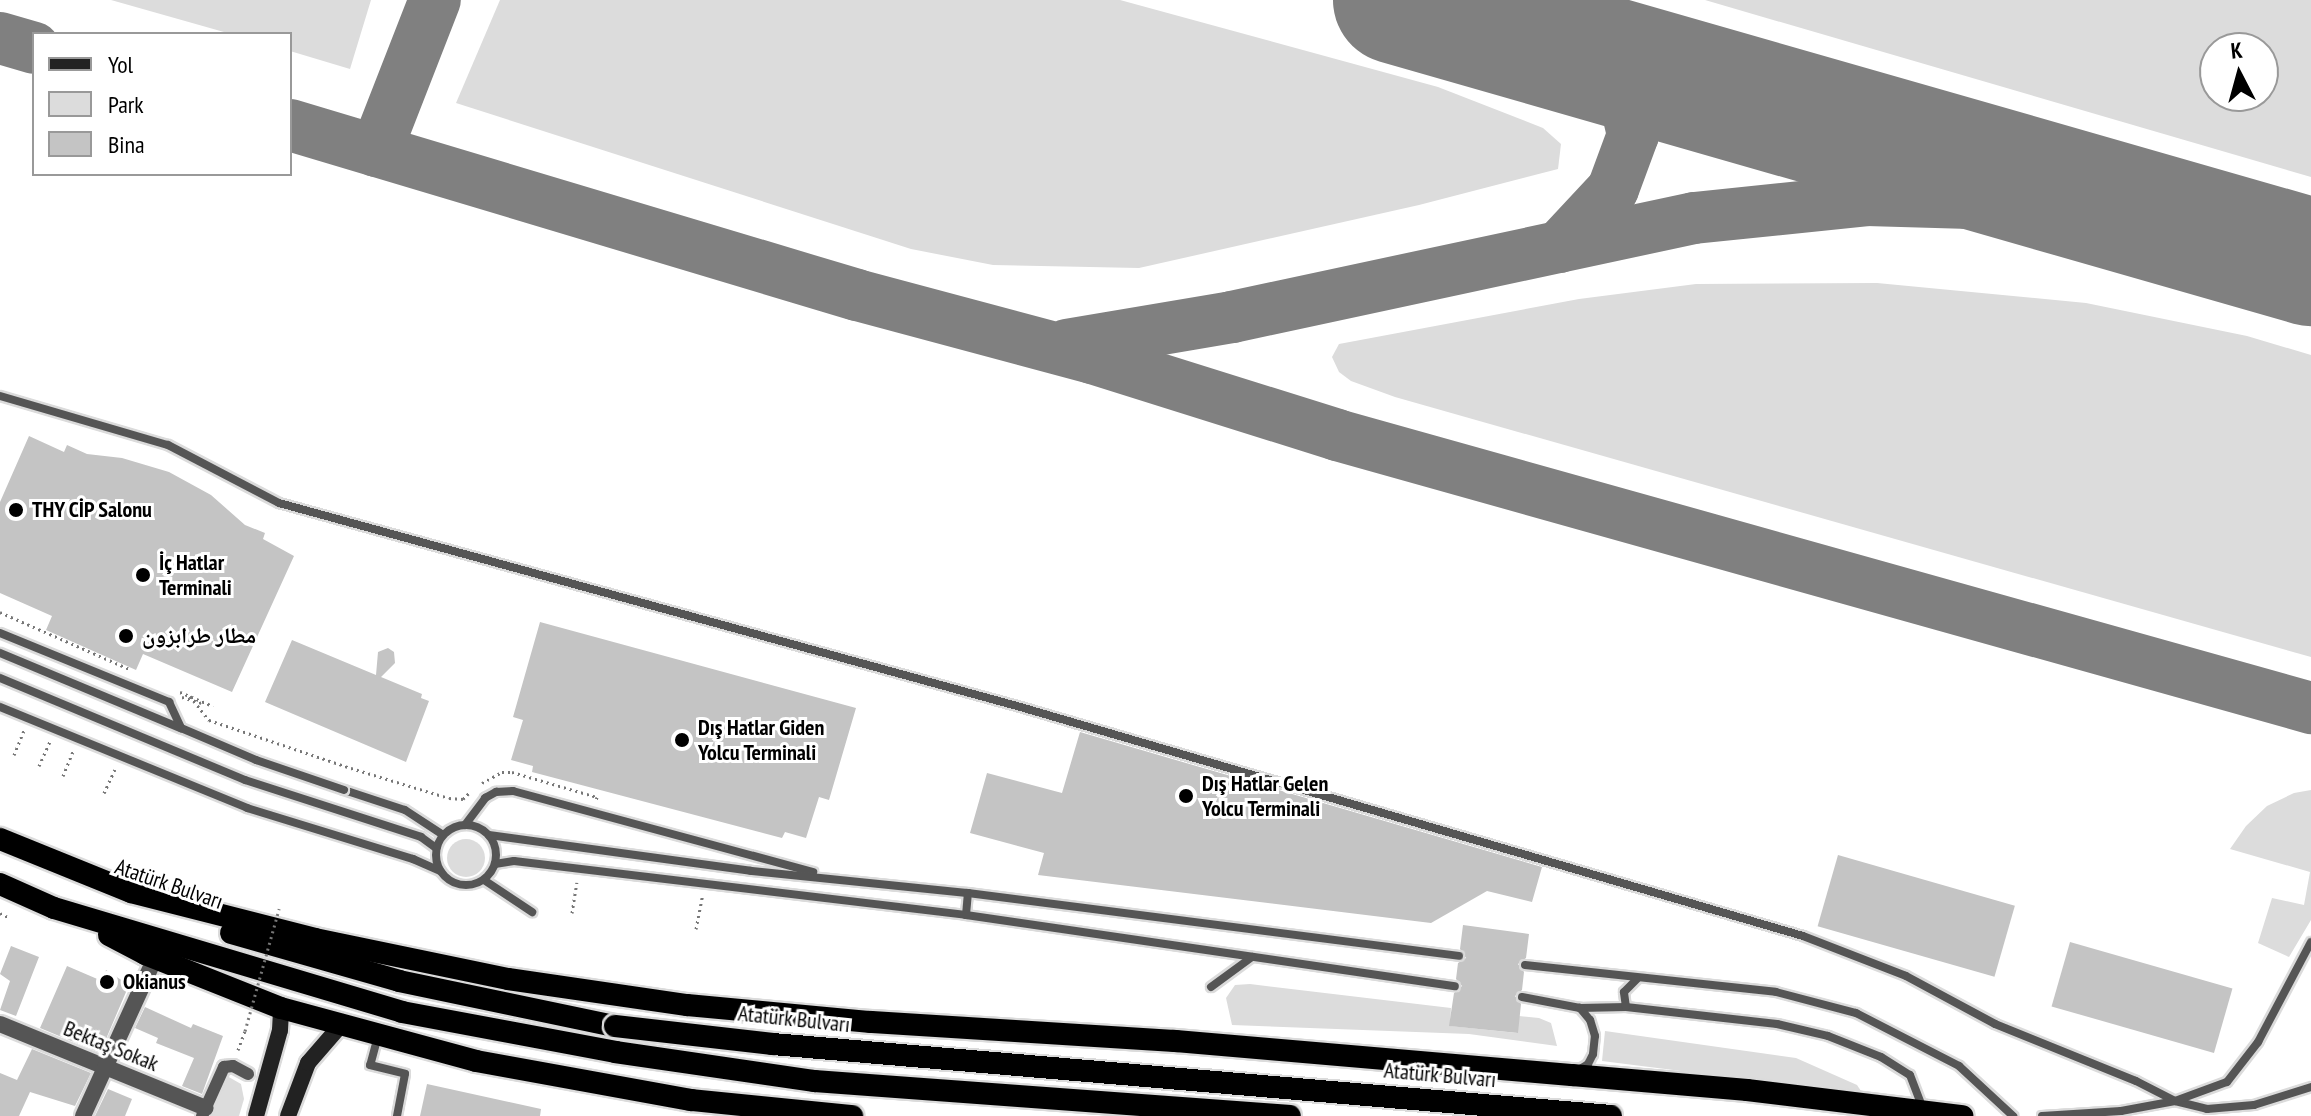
<!DOCTYPE html>
<meta charset="utf-8">
<style>
body{margin:0}
#map{position:relative;width:2311px;height:1116px;overflow:hidden;background:#fff;font-family:"PT Sans Narrow","Noto Naskh Arabic",sans-serif}
div>[style]{position:absolute}
[style*='--x']{left:calc(var(--x)*1px);top:calc(var(--y)*1px);width:calc(var(--w)*1px);rotate:calc(var(--a)*1deg)}
.green>*{inset:0;background:#dcdcdc}
.round{border-radius:50%}
.taxiway>*{height:52px;margin:-26px;padding:0 26px;transform-origin:26px;border-radius:26px;background:#808080}
.runway>*{height:128px;margin:-64px;padding:0 64px;transform-origin:64px;border-radius:64px;background:#808080}
.building>*{inset:0;background:#c4c4c4;transform-origin:0 0}
.path>*{height:3px;margin-top:-1.5px;transform-origin:0;background:repeating-linear-gradient(90deg,#777 0 2px,transparent 0 6px)}
.roads{filter:drop-shadow(2px 0 #dbdbdb) drop-shadow(-2px 0 #dbdbdb) drop-shadow(0 2px #dbdbdb) drop-shadow(0 -2px #dbdbdb)}
.service>*{height:8px;margin:-4px;padding:0 4px;transform-origin:4px;border-radius:4px;background:#555}
.service>.ring{margin:-4px;padding:0;box-sizing:content-box;background:none;border:8px solid #555;border-radius:50%}
.pedestrian>*{height:12px;margin:-6px;padding:0 6px;transform-origin:6px;border-radius:6px;background:#555}
.minor>*{height:16px;margin:-8px;padding:0 8px;transform-origin:8px;border-radius:8px;background:#555}
.secondary>*{height:16px;margin:-8px;padding:0 8px;transform-origin:8px;border-radius:8px;background:#222}
.trunk>*{height:22px;margin:-11px;padding:0 11px;transform-origin:11px;border-radius:11px;background:#000}
.path-bridge>*{height:3px;margin-top:-1.5px;transform-origin:0;background:repeating-linear-gradient(90deg,#777 0 2px,transparent 0 6px)}
.bridges{filter:drop-shadow(2px 0 #dbdbdb) drop-shadow(-2px 0 #dbdbdb) drop-shadow(0 2px #dbdbdb) drop-shadow(0 -2px #dbdbdb)}
.service-bridge>*{height:8px;margin:-4px;padding:0 4px;transform-origin:4px;border-radius:4px;background:#555}
.trunk-bridge>*{height:22px;margin:-11px;padding:0 11px;transform-origin:11px;border-radius:11px;background:#000}
.dots>*{width:22px;height:22px;translate:-50% -50%;box-sizing:border-box;border:4px solid #fff;border-radius:50%}
span{translate:-50% -50%;white-space:nowrap;text-align:center;line-height:1.15;-webkit-text-stroke:6px #fff;paint-order:stroke}
.poi-label{font-size:22px;color:#000;font-weight:700}
.left{translate:0 -50%;text-align:left}
.street-label{font-size:22px;color:#000}
.legend{position:absolute;left:32px;top:32px;width:260px;height:144px;box-sizing:border-box;background:#fff;border:2px solid #999;margin:0;padding:10px 14px;list-style:none;font-size:24px;color:#000}
.legend li{display:flex;align-items:center;gap:16px;height:40px}
.legend b{width:40px;border:2px solid #999}
.north{position:absolute;left:2199px;top:32px;width:80px;height:80px;box-sizing:border-box;background:#fff;border:2px solid #999;border-radius:50%;rotate:354deg;font-size:22px;font-weight:700;line-height:32px;text-align:center;color:#000}
.north::after{content:'';display:block;margin:auto;width:28px;height:36px;background:#000;clip-path:polygon(50% 0,100% 100%,50% 72%,0 100%)}
</style>
<div id="map">
<div class="green">
<div style="clip-path:polygon(111px 0,371px 0,350px 69px,290px 51px,290px 34px,231px 34px)"></div>
<div style="clip-path:polygon(500px 0,1120px 0,1438px 87px,1543px 128px,1561px 144px,1558px 169px,1419px 205px,1139px 268px,993px 265px,911px 249px,456px 103px)"></div>
<div style="clip-path:polygon(evenodd,1705px 0,2311px 0,2311px 177px,1705px 0,2215px 48px,2263px 48px,2263px 96px,2215px 96px,2215px 48px)"></div>
<div style="clip-path:polygon(1877px 283px,2086px 303px,2247px 336px,2311px 355px,2311px 657px,1395px 397px,1351px 381px,1339px 372px,1332px 357px,1339px 344px,1579px 299px,1696px 284px)"></div>
<div style="clip-path:polygon(2311px 790px,2311px 920px,2289px 957px,2258px 943px,2272px 898px,2304px 905px,2310px 872px,2230px 849px,2246px 826px,2267px 806px,2294px 793px)"></div>
<div class="round" style="left:447px;top:839px;width:38px;height:38px"></div>
<div style="clip-path:polygon(1250px 984px,1451px 1008px,1450px 1026px,1517px 1033px,1519px 1016px,1539px 1018px,1551px 1023px,1557px 1046px,1469px 1034px,1232px 1025px,1226px 998px,1235px 985px)"></div>
<div style="clip-path:polygon(1605px 1031px,1796px 1058px,1857px 1085px,1863px 1094px,1602px 1061px)"></div>
<div style="clip-path:polygon(227px 1076px,241px 1084px,244px 1099px,239px 1116px,202px 1116px,220px 1077px)"></div>
</div>
<div class="taxiway">
<div style="--x:0;--y:38;--w:35;--a:16"></div>
<div style="--x:290;--y:125;--w:592;--a:16.69"></div>
<div style="--x:857;--y:295;--w:243;--a:15"></div>
<div style="--x:1092;--y:358;--w:257;--a:17.4"></div>
<div style="--x:1337;--y:435;--w:1012;--a:15.66"></div>
<div style="--x:376;--y:151;--w:162;--a:-68.7"></div>
<div style="--x:1559;--y:247;--w:79;--a:-47"></div>
<div style="--x:1613;--y:189;--w:58;--a:-69.7"></div>
<div style="--x:1633;--y:135;--w:37;--a:-103"></div>
<div style="--x:1625;--y:99;--w:57;--a:-127.9"></div>
<div style="--x:1067;--y:345;--w:167;--a:-9.6"></div>
<div style="--x:1232;--y:317;--w:472;--a:-12.1"></div>
<div style="--x:1694;--y:218;--w:174;--a:-5.9"></div>
<div style="--x:1867;--y:200;--w:138;--a:1.7"></div>
<div style="--x:2005;--y:204;--w:185;--a:6.8"></div>
</div>
<div class="runway">
<div style="--x:1397;--y:0;--w:951;--a:16"></div>
</div>
<div class="building">
<div style="clip-path:polygon(29px 436px,64px 452px,67px 445px,87px 454px,122px 458px,169px 472px,211px 495px,245px 525px,265px 533px,263px 539px,294px 556px,232px 692px,143px 654px,136px 670px,46px 630px,52px 616px,0 593px,0 502px)"></div>
<div style="clip-path:polygon(540px 622px,856px 708px,829px 800px,819px 797px,806px 838px,785px 832px,782px 838px,532px 772px,533px 766px,511px 760px,523px 720px,513px 717px)"></div>
<div style="clip-path:polygon(292px 640px,376px 675px,378px 652px,388px 648px,394px 652px,395px 663px,381px 677px,422px 694px,421px 698px,429px 701px,406px 762px,265px 702px)"></div>
<div style="clip-path:polygon(1080px 732px,1542px 867px,1532px 902px,1487px 891px,1431px 923px,1038px 875px,1044px 853px,970px 833px,987px 773px,1062px 793px)"></div>
<div style="left:1838px;top:855px;width:184px;height:74px;rotate:16deg"></div>
<div style="clip-path:polygon(1463px 925px,1529px 934px,1526px 958px,1518px 964px,1524px 972px,1522px 990px,1515px 996px,1521px 1004px,1518px 1033px,1449px 1026px,1454px 993px,1462px 986px,1456px 979px,1458px 963px,1466px 958px,1460px 949px)"></div>
<div style="left:2070px;top:942px;width:169px;height:67px;rotate:16deg"></div>
<div style="clip-path:polygon(11px 946px,39px 957px,16px 1016px,0 1010px,10px 981px,0 974px)"></div>
<div style="clip-path:polygon(67px 966px,102px 981px,106px 970px,129px 985px,100px 1053px,40px 1028px)"></div>
<div style="clip-path:polygon(145px 1007px,191px 1028px,193px 1024px,223px 1036px,202px 1094px,182px 1086px,194px 1058px,156px 1043px,158px 1038px,135px 1028px)"></div>
<div style="clip-path:polygon(32px 1049px,91px 1073px,75px 1106px,30px 1092px,19px 1116px,0 1116px,0 1073px,17px 1080px)"></div>
<div style="clip-path:polygon(427px 1084px,541px 1109px,540px 1116px,420px 1116px)"></div>
<div style="clip-path:polygon(108px 1089px,132px 1099px,125px 1116px,95px 1116px)"></div>
</div>
<div class="path">
<div style="--x:0;--y:612;--w:141;--a:23.8"></div>
<div style="--x:180;--y:692;--w:36;--a:23"></div>
<div style="--x:182;--y:697;--w:21;--a:17"></div>
<div style="--x:14;--y:755;--w:27;--a:-68"></div>
<div style="--x:39;--y:766;--w:27;--a:-66"></div>
<div style="--x:351;--y:768;--w:102;--a:17"></div>
<div style="--x:449;--y:798;--w:14;--a:4"></div>
<div style="--x:463;--y:799;--w:10;--a:-45"></div>
<div style="--x:63;--y:776;--w:27;--a:-68"></div>
<div style="--x:482;--y:783;--w:23;--a:-29"></div>
<div style="--x:502;--y:772;--w:10;--a:0"></div>
<div style="--x:512;--y:772;--w:89;--a:16.4"></div>
<div style="--x:597;--y:797;--w:3;--a:108"></div>
<div style="--x:104;--y:793;--w:26;--a:-65"></div>
<div style="--x:0;--y:913;--w:11;--a:27"></div>
<div style="--x:572;--y:913;--w:31;--a:-81"></div>
<div style="--x:696;--y:929;--w:33;--a:-79"></div>
<div style="--x:238;--y:1050;--w:20;--a:-70"></div>
</div>
<div class="roads">
<div class="service">
<div style="--x:0;--y:396;--w:175;--a:16.3"></div>
<div style="--x:168;--y:445;--w:125;--a:27.6"></div>
<div style="--x:279;--y:503;--w:765;--a:15.38"></div>
<div style="--x:1017;--y:706;--w:819;--a:16.31"></div>
<div style="--x:1803;--y:936;--w:110;--a:21.2"></div>
<div style="--x:1906;--y:976;--w:101;--a:28.3"></div>
<div style="--x:1995;--y:1024;--w:152;--a:22"></div>
<div style="--x:2136;--y:1081;--w:44;--a:27.1"></div>
<div style="--x:2175;--y:1101;--w:33;--a:14"></div>
<div style="--x:2207;--y:1109;--w:47;--a:-4.9"></div>
<div style="--x:2254;--y:1105;--w:60;--a:-17.5"></div>
<div style="--x:0;--y:678;--w:265;--a:22.6"></div>
<div style="--x:245;--y:780;--w:185;--a:17.9"></div>
<div style="--x:421;--y:837;--w:19;--a:36"></div>
<div style="--x:0;--y:707;--w:267;--a:22.2"></div>
<div style="--x:247;--y:808;--w:174;--a:17.1"></div>
<div style="--x:413;--y:859;--w:30;--a:24"></div>
<div style="--x:344;--y:790;--w:64;--a:18.2"></div>
<div style="--x:405;--y:810;--w:45;--a:33.3"></div>
<div class="ring" style="left:436px;top:825px;width:52px;height:52px"></div>
<div style="--x:465;--y:825;--w:34;--a:-53"></div>
<div style="--x:485;--y:798;--w:13;--a:-29"></div>
<div style="--x:496;--y:792;--w:17;--a:-3"></div>
<div style="--x:513;--y:791;--w:311;--a:15.1"></div>
<div style="--x:489;--y:835;--w:264;--a:7.8"></div>
<div style="--x:751;--y:871;--w:218;--a:5.8"></div>
<div style="--x:968;--y:893;--w:495;--a:7.3"></div>
<div style="--x:495;--y:864;--w:19;--a:-9"></div>
<div style="--x:514;--y:861;--w:455;--a:6.8"></div>
<div style="--x:966;--y:915;--w:494;--a:8.3"></div>
<div style="--x:484;--y:880;--w:58;--a:33.7"></div>
<div style="--x:966;--y:915;--w:22;--a:-85"></div>
<div style="--x:1525;--y:965;--w:252;--a:6.1"></div>
<div style="--x:1776;--y:992;--w:83;--a:14.7"></div>
<div style="--x:1856;--y:1013;--w:116;--a:27.2"></div>
<div style="--x:1959;--y:1066;--w:74;--a:42.8"></div>
<div style="--x:1211;--y:987;--w:51;--a:-36.2"></div>
<div style="--x:1522;--y:997;--w:59;--a:10.7"></div>
<div style="--x:1580;--y:1008;--w:46;--a:-1.2"></div>
<div style="--x:1626;--y:1007;--w:152;--a:6.4"></div>
<div style="--x:1777;--y:1024;--w:52;--a:13.2"></div>
<div style="--x:1828;--y:1036;--w:57;--a:21.6"></div>
<div style="--x:1881;--y:1057;--w:34;--a:32"></div>
<div style="--x:1910;--y:1075;--w:34;--a:69"></div>
<div style="--x:1626;--y:1007;--w:15;--a:-98"></div>
<div style="--x:1624;--y:992;--w:18;--a:-45"></div>
<div style="--x:378;--y:1036;--w:30;--a:105"></div>
<div style="--x:370;--y:1065;--w:36;--a:14"></div>
<div style="--x:405;--y:1074;--w:43;--a:100.8"></div>
<div style="--x:1577;--y:1071;--w:13;--a:-32"></div>
<div style="--x:1588;--y:1064;--w:11;--a:-63"></div>
<div style="--x:1593;--y:1054;--w:18;--a:-84"></div>
<div style="--x:1595;--y:1036;--w:17;--a:-107"></div>
<div style="--x:1590;--y:1020;--w:16;--a:-130"></div>
<div style="--x:2042;--y:1116;--w:79;--a:-3.6"></div>
<div style="--x:2121;--y:1111;--w:55;--a:-10.5"></div>
<div style="--x:2175;--y:1101;--w:55;--a:-20.1"></div>
<div style="--x:2227;--y:1082;--w:51;--a:-52.2"></div>
<div style="--x:2258;--y:1042;--w:113;--a:-62.1"></div>
</div>
<div class="pedestrian">
<div style="--x:202;--y:1116;--w:54;--a:-65.8"></div>
<div style="--x:224;--y:1067;--w:9;--a:-6"></div>
<div style="--x:233;--y:1066;--w:17;--a:28"></div>
</div>
<div class="minor">
<div style="--x:0;--y:1024;--w:222;--a:22.2"></div>
<div style="--x:83;--y:1116;--w:174;--a:-65.5"></div>
</div>
<div class="secondary">
<div style="--x:256;--y:1116;--w:89;--a:-74.4"></div>
<div style="--x:280;--y:1030;--w:22;--a:-87"></div>
<div style="--x:288;--y:1116;--w:57;--a:-69.3"></div>
<div style="--x:308;--y:1063;--w:49;--a:-49.1"></div>
</div>
<div class="trunk">
<div style="--x:0;--y:839;--w:141;--a:22"></div>
<div style="--x:131;--y:892;--w:190;--a:14.3"></div>
<div style="--x:315;--y:939;--w:197;--a:11.7"></div>
<div style="--x:508;--y:979;--w:181;--a:8.3"></div>
<div style="--x:687;--y:1005;--w:185;--a:5.3"></div>
<div style="--x:871;--y:1022;--w:305;--a:3.6"></div>
<div style="--x:1175;--y:1041;--w:398;--a:4.9"></div>
<div style="--x:1572;--y:1075;--w:176;--a:4.9"></div>
<div style="--x:1747;--y:1090;--w:217;--a:6.9"></div>
<div style="--x:0;--y:884;--w:59;--a:24"></div>
<div style="--x:54;--y:908;--w:363;--a:16.6"></div>
<div style="--x:402;--y:1012;--w:217;--a:10.6"></div>
<div style="--x:615;--y:1052;--w:202;--a:8.3"></div>
<div style="--x:815;--y:1081;--w:476;--a:4.2"></div>
<div style="--x:231;--y:933;--w:175;--a:15.9"></div>
<div style="--x:399;--y:981;--w:221;--a:11.8"></div>
<div style="--x:109;--y:935;--w:41;--a:27.8"></div>
<div style="--x:145;--y:954;--w:146;--a:21.7"></div>
<div style="--x:281;--y:1008;--w:202;--a:15.2"></div>
<div style="--x:476;--y:1061;--w:219;--a:10.3"></div>
<div style="--x:691;--y:1100;--w:162;--a:5.7"></div>
</div>
</div>
<div class="path-bridge">
<div style="--x:190;--y:696;--w:31;--a:52"></div>
<div style="--x:209;--y:720;--w:150;--a:18.7"></div>
<div style="--x:245;--y:1031;--w:127;--a:-74.4"></div>
</div>
<div class="bridges">
<div class="service-bridge">
<div style="--x:0;--y:633;--w:183;--a:22.2"></div>
<div style="--x:169;--y:702;--w:29;--a:65"></div>
<div style="--x:181;--y:728;--w:82;--a:23.1"></div>
<div style="--x:256;--y:760;--w:93;--a:18.8"></div>
<div style="--x:0;--y:653;--w:195;--a:22.6"></div>
</div>
<div class="trunk-bridge">
<div style="--x:615;--y:1026;--w:159;--a:6.5"></div>
<div style="--x:773;--y:1044;--w:841;--a:4.91"></div>
</div>
</div>
<div class="dots">
<div style="left:16px;top:510px;background:#000"></div>
<div style="left:143px;top:575px;background:#000"></div>
<div style="left:126px;top:636px;background:#000"></div>
<div style="left:682px;top:740px;background:#000"></div>
<div style="left:1186px;top:796px;background:#000"></div>
<div style="left:107px;top:982px;background:#000"></div>
</div>
<div class="poi-label">
<span class="left" style="left:32px;top:510px">THY CİP Salonu</span>
<span class="left" style="left:159px;top:575px">İç Hatlar<br>Terminali</span>
<span class="left" style="left:142px;top:636px">مطار طرابزون</span>
<span class="left" style="left:698px;top:740px">Dış Hatlar Giden<br>Yolcu Terminali</span>
<span class="left" style="left:1202px;top:796px">Dış Hatlar Gelen<br>Yolcu Terminali</span>
<span class="left" style="left:123px;top:982px">Okianus</span>
</div>
<div class="street-label">
<span style="left:169px;top:884px;rotate:19deg">Atatürk Bulvarı</span>
<span style="left:794px;top:1019px;rotate:6deg">Atatürk Bulvarı</span>
<span style="left:111px;top:1046px;rotate:22deg">Bektaş Sokak</span>
<span style="left:1440px;top:1075px;rotate:5deg">Atatürk Bulvarı</span>
</div>
<ul class="legend">
<li><b style="height:10px;background:#222"></b>Yol</li>
<li><b style="height:22px;background:#dcdcdc"></b>Park</li>
<li><b style="height:22px;background:#c4c4c4"></b>Bina</li>
</ul>
<div class="north">K</div>
</div>
